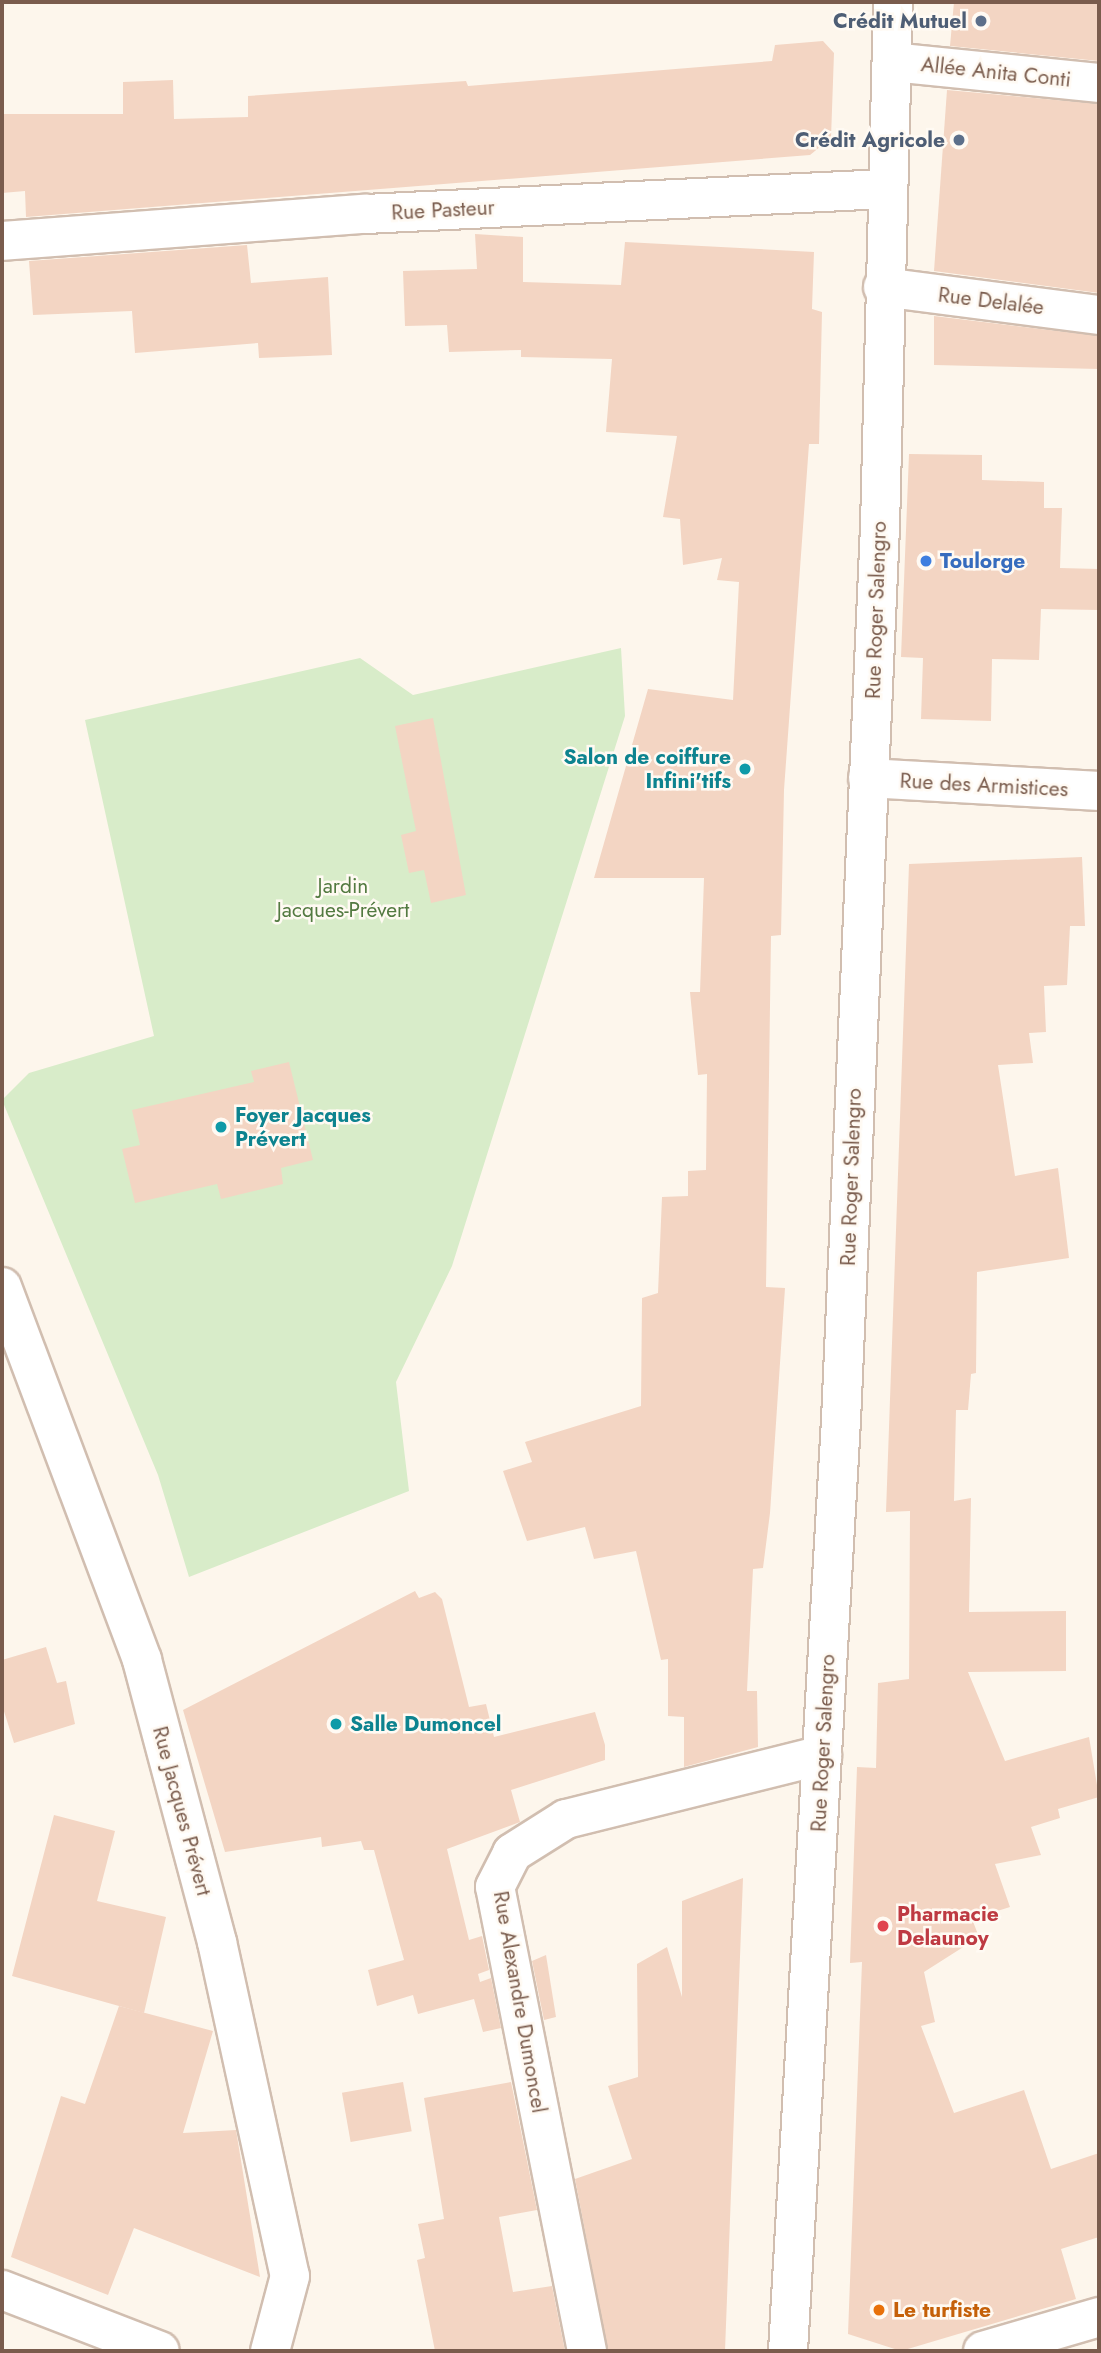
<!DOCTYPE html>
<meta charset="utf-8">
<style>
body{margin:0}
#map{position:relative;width:1101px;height:2353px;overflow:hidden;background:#fdf6ec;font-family:Jost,sans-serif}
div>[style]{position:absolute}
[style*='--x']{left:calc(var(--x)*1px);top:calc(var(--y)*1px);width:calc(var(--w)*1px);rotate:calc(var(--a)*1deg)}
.green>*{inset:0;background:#d8ecc9}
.building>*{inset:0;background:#f3d5c3;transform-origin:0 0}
.roads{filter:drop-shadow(2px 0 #d1beb0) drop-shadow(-2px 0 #d1beb0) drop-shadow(0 2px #d1beb0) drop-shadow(0 -2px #d1beb0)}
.street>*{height:38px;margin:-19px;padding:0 19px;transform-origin:19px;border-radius:19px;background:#fff}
.secondary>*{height:38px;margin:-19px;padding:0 19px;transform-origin:19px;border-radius:19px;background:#fff}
.dots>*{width:19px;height:19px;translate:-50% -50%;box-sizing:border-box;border:4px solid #fffaf3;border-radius:50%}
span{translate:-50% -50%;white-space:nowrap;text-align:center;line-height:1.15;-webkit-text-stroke:5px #fffaf3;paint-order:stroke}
.service-label{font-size:21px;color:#4e5e75;font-weight:700}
.right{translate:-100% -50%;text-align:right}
.street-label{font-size:21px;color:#7a5c4d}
.shop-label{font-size:21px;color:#366cbe;font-weight:700}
.left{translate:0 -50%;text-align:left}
.culture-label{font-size:21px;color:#0d838f;font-weight:700}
.park-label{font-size:21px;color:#537a41}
.health-label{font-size:21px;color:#be3a42;font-weight:700}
.food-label{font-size:21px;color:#c56008;font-weight:700}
.frame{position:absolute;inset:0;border:4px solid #7a5c4d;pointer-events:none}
</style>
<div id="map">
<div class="green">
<div style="clip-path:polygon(621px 648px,625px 716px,452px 1266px,396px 1382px,409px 1491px,189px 1577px,158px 1475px,2px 1100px,29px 1073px,154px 1036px,85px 720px,360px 658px,413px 695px)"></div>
</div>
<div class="building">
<div style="clip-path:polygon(954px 2px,1099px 2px,1099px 61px,950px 46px)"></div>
<div style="clip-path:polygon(823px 41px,834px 53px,831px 138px,810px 155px,26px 217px,25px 191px,2px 193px,2px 114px,123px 114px,123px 82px,173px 80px,174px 119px,248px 117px,248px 96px,466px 81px,468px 86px,772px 61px,775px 45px)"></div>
<div style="clip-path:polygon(947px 90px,1099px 104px,1099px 293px,934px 271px)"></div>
<div style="clip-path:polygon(475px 234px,523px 237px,523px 282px,621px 285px,625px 242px,814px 252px,812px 309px,822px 312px,819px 444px,809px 444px,784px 790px,781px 935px,771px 936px,766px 1287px,785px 1288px,770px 1513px,763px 1568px,753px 1569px,747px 1691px,757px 1691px,758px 1747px,684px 1767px,684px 1717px,668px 1716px,668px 1659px,661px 1660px,636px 1551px,594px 1559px,585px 1527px,527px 1541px,503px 1471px,532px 1462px,525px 1442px,641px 1406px,642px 1298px,658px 1293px,662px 1197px,688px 1196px,688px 1171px,706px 1170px,707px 1074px,698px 1075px,690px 992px,700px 992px,704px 878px,594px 878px,648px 689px,733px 700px,739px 582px,717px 580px,722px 558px,683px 565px,680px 519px,663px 517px,677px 436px,606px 432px,612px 359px,521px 357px,521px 350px,449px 352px,447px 325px,405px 326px,403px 271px,477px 269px)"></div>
<div style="clip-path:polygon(247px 245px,251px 283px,328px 277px,332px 355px,259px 358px,258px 343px,135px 353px,132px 311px,33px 315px,29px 261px)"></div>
<div style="clip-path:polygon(934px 316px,1099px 336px,1099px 369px,934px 365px)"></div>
<div style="clip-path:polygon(909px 454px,982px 455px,982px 480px,1044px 482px,1044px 508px,1062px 508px,1060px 568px,1099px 569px,1099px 610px,1041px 609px,1039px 660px,992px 659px,991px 721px,921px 719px,923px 658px,901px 657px)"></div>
<div style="clip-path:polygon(433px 718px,466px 895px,431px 903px,424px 870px,409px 873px,401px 835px,416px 831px,395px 726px)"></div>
<div style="clip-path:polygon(1082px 857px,1085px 926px,1070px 926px,1067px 985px,1044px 986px,1046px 1032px,1029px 1033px,1033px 1063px,998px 1065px,1015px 1176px,1058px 1168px,1069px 1258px,977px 1272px,976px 1373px,971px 1374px,968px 1410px,956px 1410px,954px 1501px,971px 1498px,969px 1612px,1066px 1611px,1066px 1671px,968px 1672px,1005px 1761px,1089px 1737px,1099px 1797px,1058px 1809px,1060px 1818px,1031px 1827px,1041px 1855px,995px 1864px,1010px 1907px,972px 1919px,979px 1937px,924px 1972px,935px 2022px,921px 2026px,954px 2113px,1024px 2090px,1051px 2169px,1099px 2153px,1099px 2237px,1061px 2249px,1076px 2299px,901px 2351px,848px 2334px,862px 1962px,850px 1963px,857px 1767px,876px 1768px,878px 1683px,909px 1679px,910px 1511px,886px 1512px,909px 864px)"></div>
<div style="clip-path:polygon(289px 1062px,313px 1160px,281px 1168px,283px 1184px,221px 1199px,217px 1184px,135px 1203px,122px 1149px,140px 1145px,132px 1110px,254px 1082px,251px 1071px)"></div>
<div style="clip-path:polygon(415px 1591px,419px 1598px,435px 1592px,442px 1599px,469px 1707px,486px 1704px,494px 1737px,595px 1712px,605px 1745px,605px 1760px,511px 1790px,520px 1822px,447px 1849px,469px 1940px,482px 1936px,489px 1970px,478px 1974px,480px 1982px,491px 1978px,501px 2028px,483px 2032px,474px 1999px,418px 2014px,413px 1995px,377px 2006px,368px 1970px,404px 1960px,374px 1850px,364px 1850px,361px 1841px,322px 1847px,321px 1837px,225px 1852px,183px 1710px)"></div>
<div style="clip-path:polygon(46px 1647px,57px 1683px,66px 1681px,75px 1724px,14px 1743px,2px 1705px,2px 1660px)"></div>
<div style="clip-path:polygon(54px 1815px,115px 1831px,97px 1901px,166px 1917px,144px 2013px,12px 1976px)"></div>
<div style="clip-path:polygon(743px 1878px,725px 2351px,608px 2351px,575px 2179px,632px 2159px,608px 2086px,638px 2077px,637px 1964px,667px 1947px,682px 1997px,682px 1901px)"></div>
<div style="clip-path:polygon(546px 1955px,556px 2017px,544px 2020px,532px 1961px)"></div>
<div style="clip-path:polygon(119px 2006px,213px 2031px,183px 2133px,236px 2130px,260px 2277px,134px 2228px,108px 2295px,11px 2257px,61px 2096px,85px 2104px)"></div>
<div style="left:403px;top:2082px;width:50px;height:62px;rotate:80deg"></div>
<div style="clip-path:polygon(511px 2082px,537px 2210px,499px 2217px,513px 2292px,552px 2286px,565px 2351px,435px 2351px,417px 2260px,425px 2258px,418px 2224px,444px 2219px,424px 2098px)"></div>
</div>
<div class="roads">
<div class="street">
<div style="--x:892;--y:62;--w:208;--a:5.8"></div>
<div style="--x:2;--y:241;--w:364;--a:-4.3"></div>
<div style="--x:365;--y:214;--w:521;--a:-2.75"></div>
<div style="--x:883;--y:287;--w:218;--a:7.4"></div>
<div style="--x:868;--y:778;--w:231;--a:3.2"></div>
<div style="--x:2;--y:1287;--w:398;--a:69.4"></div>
<div style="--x:142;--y:1660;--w:292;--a:75.1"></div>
<div style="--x:217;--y:1942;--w:342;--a:77.7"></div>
<div style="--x:290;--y:2276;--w:78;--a:104.9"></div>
<div style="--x:2;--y:2290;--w:169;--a:21.1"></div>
<div style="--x:587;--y:2351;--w:473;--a:-101.2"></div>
<div style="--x:495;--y:1887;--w:38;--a:-63"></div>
<div style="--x:512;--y:1853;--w:64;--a:-32.2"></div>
<div style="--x:566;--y:1819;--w:264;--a:-14"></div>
<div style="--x:983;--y:2351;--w:121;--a:-16.3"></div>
</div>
<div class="secondary">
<div style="--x:788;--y:2351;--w:933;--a:-86.74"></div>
<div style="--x:841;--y:1420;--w:894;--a:-87.5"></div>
<div style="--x:880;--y:527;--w:525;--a:-88.58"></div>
</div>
</div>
<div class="dots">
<div style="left:981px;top:21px;background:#5c6f8a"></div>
<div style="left:959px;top:140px;background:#5c6f8a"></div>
<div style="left:926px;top:561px;background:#3f7fe0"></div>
<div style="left:745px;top:769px;background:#0f9aa8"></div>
<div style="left:221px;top:1127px;background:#0f9aa8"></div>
<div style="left:336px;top:1724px;background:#0f9aa8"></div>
<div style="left:883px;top:1926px;background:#e0444e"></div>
<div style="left:879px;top:2310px;background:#e8710a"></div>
</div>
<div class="service-label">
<span class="right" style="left:967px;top:21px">Crédit Mutuel</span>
<span class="right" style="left:945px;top:140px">Crédit Agricole</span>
</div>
<div class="street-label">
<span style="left:996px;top:72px;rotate:6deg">Allée Anita Conti</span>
<span style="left:443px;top:210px;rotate:-3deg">Rue Pasteur</span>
<span style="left:991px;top:301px;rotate:7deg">Rue Delalée</span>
<span style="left:876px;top:610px;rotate:-88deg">Rue Roger Salengro</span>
<span style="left:984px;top:785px;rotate:3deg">Rue des Armistices</span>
<span style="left:851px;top:1177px;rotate:-88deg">Rue Roger Salengro</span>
<span style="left:823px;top:1743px;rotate:-87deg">Rue Roger Salengro</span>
<span style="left:182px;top:1811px;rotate:75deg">Rue Jacques Prévert</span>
<span style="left:520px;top:2002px;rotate:80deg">Rue Alexandre Dumoncel</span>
</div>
<div class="shop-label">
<span class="left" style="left:940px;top:561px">Toulorge</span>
</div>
<div class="culture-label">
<span class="right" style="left:731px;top:769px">Salon de coiffure<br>Infini'tifs</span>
<span class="left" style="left:235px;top:1127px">Foyer Jacques<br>Prévert</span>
<span class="left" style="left:350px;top:1724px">Salle Dumoncel</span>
</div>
<div class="park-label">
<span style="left:343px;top:898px">Jardin<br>Jacques-Prévert</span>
</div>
<div class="health-label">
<span class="left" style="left:897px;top:1926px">Pharmacie<br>Delaunoy</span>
</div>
<div class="food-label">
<span class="left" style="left:893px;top:2310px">Le turfiste</span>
</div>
<div class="frame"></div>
</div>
